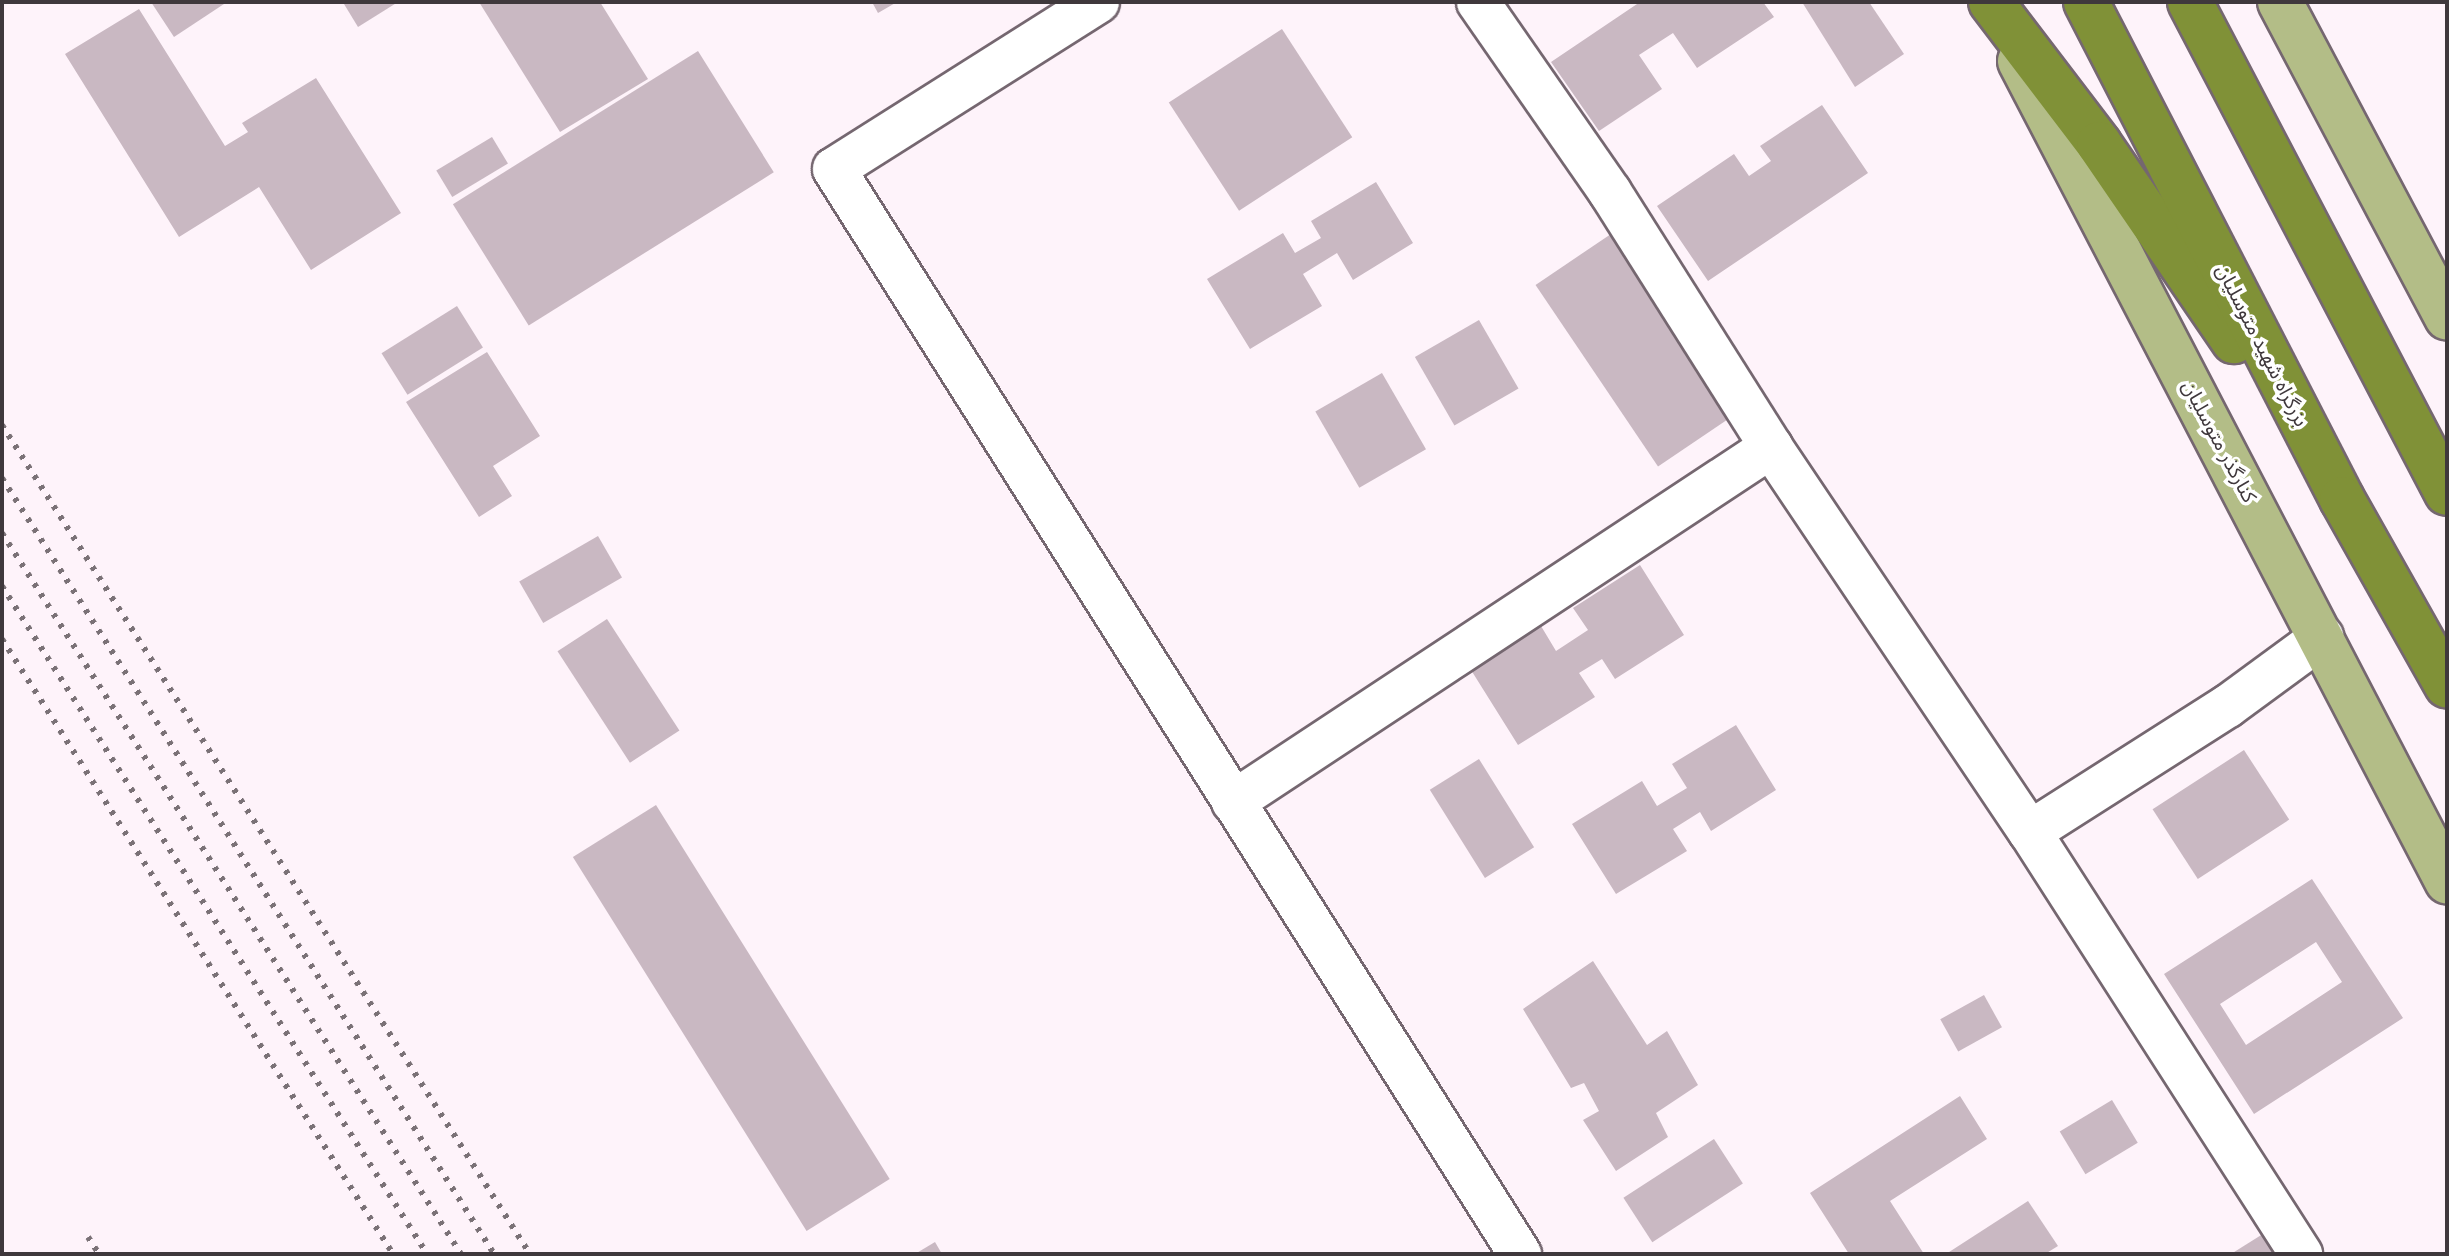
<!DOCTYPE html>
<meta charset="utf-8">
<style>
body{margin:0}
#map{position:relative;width:2449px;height:1256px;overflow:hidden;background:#fef3fa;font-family:Mulish,"Noto Sans Arabic",sans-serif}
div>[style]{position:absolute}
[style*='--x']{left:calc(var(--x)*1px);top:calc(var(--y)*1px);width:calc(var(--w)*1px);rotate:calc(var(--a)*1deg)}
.building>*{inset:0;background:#c9b8c2;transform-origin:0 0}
.roads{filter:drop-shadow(2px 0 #756770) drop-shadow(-2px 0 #756770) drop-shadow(0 2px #756770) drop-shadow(0 -2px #756770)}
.street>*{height:42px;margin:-21px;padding:0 21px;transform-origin:21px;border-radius:21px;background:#fff}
.primary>*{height:44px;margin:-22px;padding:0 22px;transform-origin:22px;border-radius:22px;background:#b3bd87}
.highway>*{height:44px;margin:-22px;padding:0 22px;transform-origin:22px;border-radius:22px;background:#809137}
.rail>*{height:6px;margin-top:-3px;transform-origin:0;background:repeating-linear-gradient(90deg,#7a7176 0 4px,transparent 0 12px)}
span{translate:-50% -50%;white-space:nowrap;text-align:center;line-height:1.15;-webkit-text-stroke:7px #fff;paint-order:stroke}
.street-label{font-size:20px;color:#3f383c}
.frame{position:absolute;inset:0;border:4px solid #3f383c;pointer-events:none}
</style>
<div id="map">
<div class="building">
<div style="clip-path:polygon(151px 2px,227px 2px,174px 37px)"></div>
<div style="clip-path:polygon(347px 2px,398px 2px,358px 27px,344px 4px)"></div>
<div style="clip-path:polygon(479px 2px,600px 2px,648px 79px,560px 132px)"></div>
<div style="clip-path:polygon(872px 2px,897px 2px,878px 13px)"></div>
<div style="clip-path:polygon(1640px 2px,1763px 2px,1774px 17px,1697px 68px,1673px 33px,1639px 55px,1662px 89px,1599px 131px,1551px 62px)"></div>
<div style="clip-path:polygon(1802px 2px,1869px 2px,1904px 54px,1855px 87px)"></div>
<div style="clip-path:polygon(139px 9px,225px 146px,248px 132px,242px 123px,316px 78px,401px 213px,311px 270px,259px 187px,179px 237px,65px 54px)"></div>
<div style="left:1282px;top:29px;width:129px;height:135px;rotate:57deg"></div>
<div style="left:698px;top:51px;width:143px;height:289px;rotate:58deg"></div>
<div style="clip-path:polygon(1822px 105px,1868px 173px,1708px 281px,1657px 206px,1734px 154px,1749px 176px,1771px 161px,1760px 146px)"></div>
<div style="left:492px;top:137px;width:31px;height:65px;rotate:59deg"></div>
<div style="clip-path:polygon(1376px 182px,1413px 243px,1353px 280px,1337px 253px,1303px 274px,1322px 306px,1250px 349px,1207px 279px,1283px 233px,1295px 253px,1321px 238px,1311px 221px)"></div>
<div style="left:1611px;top:234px;width:219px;height:91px;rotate:56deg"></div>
<div style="left:457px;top:306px;width:49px;height:89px;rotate:58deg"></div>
<div style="left:1479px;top:320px;width:79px;height:74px;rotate:60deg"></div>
<div style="clip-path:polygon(487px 352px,540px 436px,493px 466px,512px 496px,479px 517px,406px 402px)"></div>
<div style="left:1382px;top:373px;width:88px;height:77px;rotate:60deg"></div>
<div style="left:598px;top:536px;width:48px;height:91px;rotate:60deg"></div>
<div style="clip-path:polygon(1640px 565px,1684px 635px,1615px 679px,1602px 659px,1579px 673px,1595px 697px,1518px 745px,1471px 670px,1541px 626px,1556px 651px,1588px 630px,1573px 608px)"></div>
<div style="left:607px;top:619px;width:133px;height:59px;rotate:57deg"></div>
<div style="clip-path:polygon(1736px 725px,1776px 790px,1711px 831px,1700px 812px,1673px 829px,1687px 851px,1616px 894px,1572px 824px,1642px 781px,1657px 806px,1687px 788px,1672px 764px)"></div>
<div style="left:2244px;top:750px;width:83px;height:109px;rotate:57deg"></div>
<div style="left:1479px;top:759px;width:104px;height:58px;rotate:58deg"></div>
<div style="left:656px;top:805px;width:441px;height:98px;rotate:58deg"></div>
<div style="clip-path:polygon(evenodd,2312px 879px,2403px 1018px,2254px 1114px,2164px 974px,2312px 879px,2316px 942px,2342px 982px,2246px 1045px,2220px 1004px,2316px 942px)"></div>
<div style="clip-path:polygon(1593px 961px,1647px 1045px,1667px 1031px,1698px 1085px,1656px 1113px,1668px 1137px,1616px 1171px,1583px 1120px,1599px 1111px,1584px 1083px,1571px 1088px,1523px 1009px)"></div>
<div style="left:1984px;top:995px;width:37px;height:50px;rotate:61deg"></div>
<div style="clip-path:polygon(1960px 1096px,1987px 1139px,1890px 1201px,1924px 1254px,1849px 1254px,1810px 1193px)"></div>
<div style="left:2112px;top:1100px;width:50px;height:61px;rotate:59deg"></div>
<div style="left:1714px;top:1139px;width:53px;height:108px;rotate:57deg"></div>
<div style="clip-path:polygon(2028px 1201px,2058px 1246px,2045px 1254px,1946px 1254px)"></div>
<div style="clip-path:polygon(2274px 1227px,2291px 1254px,2231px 1254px)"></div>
<div style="clip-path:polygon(935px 1242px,942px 1254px,915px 1254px)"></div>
</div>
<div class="roads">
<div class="street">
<div style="--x:1098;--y:2;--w:312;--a:147.7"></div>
<div style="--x:834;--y:169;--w:1284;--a:57.7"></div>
<div style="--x:1478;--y:2;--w:231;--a:55.2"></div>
<div style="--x:1610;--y:192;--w:302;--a:57.7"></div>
<div style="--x:1771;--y:447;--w:464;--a:56.1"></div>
<div style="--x:2030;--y:832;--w:502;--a:57.29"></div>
<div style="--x:1233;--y:802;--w:645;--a:-33.42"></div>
<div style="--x:2030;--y:832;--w:235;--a:-32.5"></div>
<div style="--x:2228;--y:706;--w:117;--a:-36.3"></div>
</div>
<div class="primary">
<div style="--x:2280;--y:2;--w:357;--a:62.1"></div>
<div style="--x:2020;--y:61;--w:925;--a:62.49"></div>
</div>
<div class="highway">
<div style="--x:1991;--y:2;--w:178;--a:52.7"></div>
<div style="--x:2099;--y:144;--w:239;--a:55.6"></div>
<div style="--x:2086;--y:2;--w:559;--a:62.75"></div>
<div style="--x:2342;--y:499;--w:214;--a:60.6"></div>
<div style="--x:2190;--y:2;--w:554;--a:62.37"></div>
</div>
</div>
<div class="rail">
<div style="--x:2;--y:425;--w:983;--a:57.51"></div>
<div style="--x:2;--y:478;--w:919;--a:57.62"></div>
<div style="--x:2;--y:533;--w:855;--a:57.52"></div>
<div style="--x:2;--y:586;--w:792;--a:57.53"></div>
<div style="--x:2;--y:639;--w:729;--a:57.55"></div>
<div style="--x:88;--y:1237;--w:20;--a:57"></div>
</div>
<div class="street-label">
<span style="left:2263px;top:345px;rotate:63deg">بزرگراه شهید متوسلیان</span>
<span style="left:2220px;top:441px;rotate:62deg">کنارگذر متوسلیان</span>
</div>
<div class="frame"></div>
</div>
